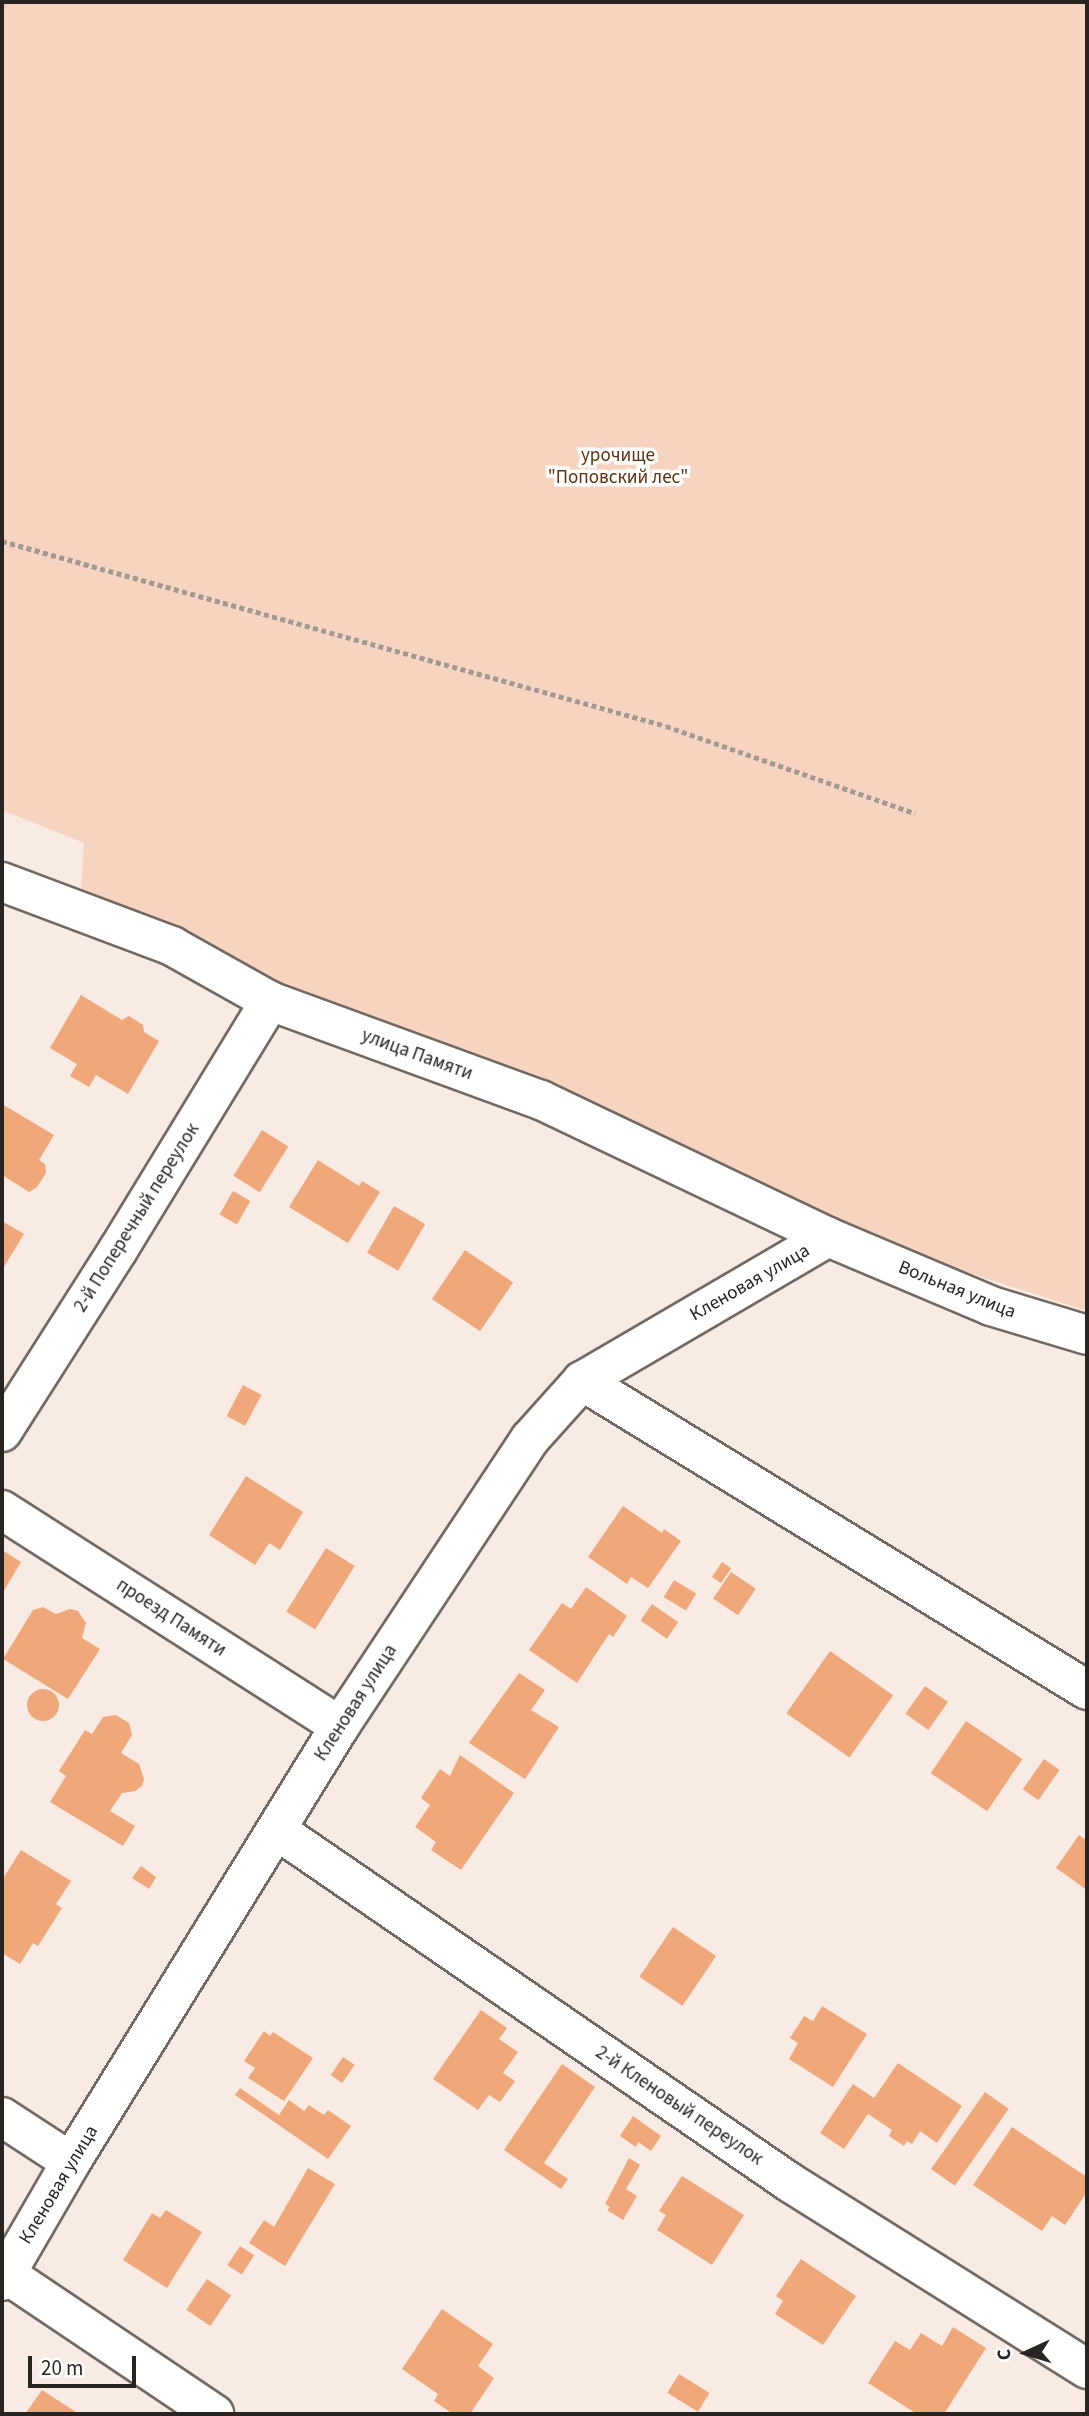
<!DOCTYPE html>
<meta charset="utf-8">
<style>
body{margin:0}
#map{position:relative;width:1089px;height:2416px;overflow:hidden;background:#f7ebe4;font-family:"Source Sans 3",sans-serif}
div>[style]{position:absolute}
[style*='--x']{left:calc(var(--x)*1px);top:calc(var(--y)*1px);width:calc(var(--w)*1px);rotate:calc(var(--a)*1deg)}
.green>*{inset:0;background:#f7d4c0}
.building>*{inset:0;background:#f0a87b;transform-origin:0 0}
.round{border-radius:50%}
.path>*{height:4.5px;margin-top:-2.25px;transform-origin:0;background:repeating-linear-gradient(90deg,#a19993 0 5px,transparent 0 8.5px)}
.roads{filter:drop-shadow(2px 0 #736963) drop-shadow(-2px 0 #736963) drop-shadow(0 2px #736963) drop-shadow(0 -2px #736963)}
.street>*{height:38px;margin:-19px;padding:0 19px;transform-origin:19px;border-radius:19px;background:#fff}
span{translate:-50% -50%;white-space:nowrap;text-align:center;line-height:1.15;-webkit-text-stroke:7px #fff;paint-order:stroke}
.park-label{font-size:19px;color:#5f310f}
.street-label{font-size:19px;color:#282421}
.frame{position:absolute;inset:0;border:4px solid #282421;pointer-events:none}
.north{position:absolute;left:991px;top:2318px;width:70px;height:70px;-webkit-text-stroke:5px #fff;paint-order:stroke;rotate:266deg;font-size:19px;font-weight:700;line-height:28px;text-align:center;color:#282421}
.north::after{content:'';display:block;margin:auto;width:24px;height:32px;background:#282421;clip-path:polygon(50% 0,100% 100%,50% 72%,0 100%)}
.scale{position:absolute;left:28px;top:2356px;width:108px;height:32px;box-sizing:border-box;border:4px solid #282421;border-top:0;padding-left:9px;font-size:21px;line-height:24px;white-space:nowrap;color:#282421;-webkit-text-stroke:5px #fff;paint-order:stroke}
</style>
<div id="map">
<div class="green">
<div style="clip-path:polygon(2px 2px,1087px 2px,1087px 1311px,845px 1233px,79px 919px,84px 843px,2px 810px)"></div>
</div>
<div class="building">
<div style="clip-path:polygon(81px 995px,122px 1020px,129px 1016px,143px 1025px,144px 1032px,159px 1041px,128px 1094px,96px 1075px,89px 1087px,70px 1076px,77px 1064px,50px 1048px)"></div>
<div style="clip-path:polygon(2px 1104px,54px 1135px,39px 1160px,45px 1164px,46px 1173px,37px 1187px,29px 1192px,2px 1175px)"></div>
<div style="left:262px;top:1130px;width:31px;height:54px;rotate:32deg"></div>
<div style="clip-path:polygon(318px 1160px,359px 1186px,362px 1181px,380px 1192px,348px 1243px,289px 1207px)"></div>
<div style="left:233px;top:1191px;width:20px;height:27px;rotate:30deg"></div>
<div style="left:394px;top:1206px;width:36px;height:54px;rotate:30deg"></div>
<div style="clip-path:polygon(2px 1221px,24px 1234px,2px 1270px)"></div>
<div style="left:465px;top:1250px;width:58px;height:59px;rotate:34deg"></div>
<div style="left:243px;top:1385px;width:21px;height:35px;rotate:28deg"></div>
<div style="clip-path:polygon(246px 1476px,303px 1512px,280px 1550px,269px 1543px,255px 1565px,209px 1535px)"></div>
<div style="clip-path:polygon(623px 1506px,662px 1533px,664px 1529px,681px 1541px,648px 1588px,631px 1577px,627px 1584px,588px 1557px)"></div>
<div style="left:326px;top:1548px;width:34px;height:75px;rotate:32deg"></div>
<div style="clip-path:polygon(2px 1550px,21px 1562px,2px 1594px)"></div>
<div style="left:722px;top:1562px;width:11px;height:18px;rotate:34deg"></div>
<div style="left:731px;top:1572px;width:30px;height:32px;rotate:34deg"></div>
<div style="left:674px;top:1580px;width:26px;height:20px;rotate:31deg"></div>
<div style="clip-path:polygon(586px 1587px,627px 1616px,613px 1637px,609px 1634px,577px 1683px,529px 1650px,562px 1603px,571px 1609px)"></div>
<div style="left:652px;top:1604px;width:32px;height:20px;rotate:35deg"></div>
<div style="clip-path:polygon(43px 1607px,56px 1614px,70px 1609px,78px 1611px,86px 1623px,82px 1638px,100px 1649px,68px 1699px,3px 1659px,33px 1610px)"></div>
<div style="left:830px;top:1651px;width:77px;height:76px;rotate:35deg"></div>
<div style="clip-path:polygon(519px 1673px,545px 1690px,531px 1710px,559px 1727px,525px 1779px,469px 1743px)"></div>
<div style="left:925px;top:1686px;width:28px;height:34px;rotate:35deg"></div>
<div class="round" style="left:27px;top:1689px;width:32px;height:32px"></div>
<div style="clip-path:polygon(116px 1715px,129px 1723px,132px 1735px,121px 1753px,139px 1764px,144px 1779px,142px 1786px,135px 1791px,122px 1793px,110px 1811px,135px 1826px,123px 1846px,50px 1802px,66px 1776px,59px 1771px,85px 1730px,92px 1734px,103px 1717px)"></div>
<div style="left:966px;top:1721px;width:68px;height:63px;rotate:34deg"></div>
<div style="clip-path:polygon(460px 1755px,514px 1793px,461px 1870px,431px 1850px,436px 1842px,415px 1827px,430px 1805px,421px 1798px,440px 1769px,450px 1776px)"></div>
<div style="left:1044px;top:1759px;width:19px;height:37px;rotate:35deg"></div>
<div style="clip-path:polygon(1079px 1835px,1087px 1841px,1087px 1890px,1056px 1868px)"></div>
<div style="clip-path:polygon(21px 1850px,71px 1881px,56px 1904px,62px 1908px,38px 1946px,33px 1943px,20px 1964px,2px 1953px,2px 1880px)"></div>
<div style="clip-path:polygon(141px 1866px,156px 1877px,149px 1889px,132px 1878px)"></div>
<div style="left:673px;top:1927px;width:52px;height:60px;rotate:34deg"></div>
<div style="clip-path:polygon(822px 2006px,867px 2034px,833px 2087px,789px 2059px,798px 2043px,790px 2038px,804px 2016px,813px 2021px)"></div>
<div style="clip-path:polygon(481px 2010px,507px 2028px,499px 2039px,518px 2052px,503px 2073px,515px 2081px,500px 2102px,489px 2095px,478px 2110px,433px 2079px)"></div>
<div style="clip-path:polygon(264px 2031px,270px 2036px,273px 2032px,313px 2058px,284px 2101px,248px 2078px,255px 2068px,244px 2061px)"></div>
<div style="left:343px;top:2057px;width:14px;height:22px;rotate:34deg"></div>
<div style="clip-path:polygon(898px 2063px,962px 2106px,937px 2143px,920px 2131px,912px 2144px,907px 2141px,904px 2146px,889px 2136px,892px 2130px,868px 2114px,844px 2149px,820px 2133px,853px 2084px,874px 2098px)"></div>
<div style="clip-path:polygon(562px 2064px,595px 2087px,544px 2163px,568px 2179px,561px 2189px,504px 2150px)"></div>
<div style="clip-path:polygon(240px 2088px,279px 2115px,289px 2100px,304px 2111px,309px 2105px,324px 2115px,328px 2110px,351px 2126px,328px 2159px,235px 2095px)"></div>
<div style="left:985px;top:2092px;width:29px;height:94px;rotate:35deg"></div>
<div style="clip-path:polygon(633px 2116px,661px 2136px,651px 2151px,638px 2142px,636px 2147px,620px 2136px)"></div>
<div style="clip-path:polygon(1012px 2127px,1087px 2177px,1087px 2192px,1065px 2225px,1052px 2216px,1042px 2231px,973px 2185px)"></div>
<div style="clip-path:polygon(629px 2158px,640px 2165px,626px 2189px,637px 2196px,623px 2220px,607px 2210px,610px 2207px,605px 2204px)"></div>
<div style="clip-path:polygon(308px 2168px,335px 2184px,285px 2266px,249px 2243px,264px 2220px,274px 2227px)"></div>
<div style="clip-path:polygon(682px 2176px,744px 2215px,712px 2265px,657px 2230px,666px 2215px,659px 2211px)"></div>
<div style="clip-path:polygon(166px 2210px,202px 2232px,167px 2288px,123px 2260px,152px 2213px,160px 2218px)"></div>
<div style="left:240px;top:2246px;width:17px;height:23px;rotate:33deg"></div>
<div style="clip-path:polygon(801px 2259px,856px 2296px,823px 2345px,775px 2314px,783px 2301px,776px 2296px)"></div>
<div style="left:207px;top:2279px;width:29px;height:37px;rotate:34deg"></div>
<div style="clip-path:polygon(442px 2309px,493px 2344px,478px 2366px,494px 2378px,470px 2414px,453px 2414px,434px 2401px,438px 2394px,402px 2369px)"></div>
<div style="clip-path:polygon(953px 2327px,986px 2348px,944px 2414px,917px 2414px,868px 2383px,895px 2341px,910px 2350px,921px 2333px,942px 2346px)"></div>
<div style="left:679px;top:2374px;width:36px;height:22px;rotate:32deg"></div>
<div style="clip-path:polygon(42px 2390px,79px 2414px,25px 2414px)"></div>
</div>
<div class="path">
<div style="--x:2;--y:541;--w:689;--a:15.57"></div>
<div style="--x:666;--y:726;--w:264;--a:19.3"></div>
</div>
<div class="roads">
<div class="street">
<div style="--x:2;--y:882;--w:182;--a:20.6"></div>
<div style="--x:172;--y:946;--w:112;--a:29.3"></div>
<div style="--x:270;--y:1001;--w:289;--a:20.1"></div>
<div style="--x:541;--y:1100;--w:318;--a:25.5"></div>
<div style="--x:828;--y:1237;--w:177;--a:22.9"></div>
<div style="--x:991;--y:1306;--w:100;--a:16.8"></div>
<div style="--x:582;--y:1381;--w:592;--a:31.46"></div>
<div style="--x:2;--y:1432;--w:216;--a:-57.5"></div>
<div style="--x:118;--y:1250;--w:292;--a:-58.6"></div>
<div style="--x:2;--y:1510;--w:401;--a:32.6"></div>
<div style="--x:278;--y:1831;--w:620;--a:34.48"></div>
<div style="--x:789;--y:2182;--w:352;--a:32.1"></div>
<div style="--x:2;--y:2117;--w:82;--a:33.1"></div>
<div style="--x:6;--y:2274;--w:251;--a:33.9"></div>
<div style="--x:2;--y:2281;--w:138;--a:-59.9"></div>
<div style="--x:71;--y:2162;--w:512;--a:-58.33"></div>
<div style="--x:340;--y:1726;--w:344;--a:-56.5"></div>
<div style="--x:530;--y:1439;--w:78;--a:-48.1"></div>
<div style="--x:582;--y:1381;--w:285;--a:-30.3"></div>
</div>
</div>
<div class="park-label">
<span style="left:618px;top:467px">урочище<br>"Поповский лес"</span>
</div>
<div class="street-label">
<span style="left:417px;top:1055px;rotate:20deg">улица Памяти</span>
<span style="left:137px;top:1218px;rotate:-58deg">2-й Поперечный переулок</span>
<span style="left:750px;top:1283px;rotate:-30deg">Кленовая улица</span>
<span style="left:957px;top:1290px;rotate:22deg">Вольная улица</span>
<span style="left:171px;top:1618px;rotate:33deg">проезд Памяти</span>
<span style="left:356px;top:1703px;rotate:-57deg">Кленовая улица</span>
<span style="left:679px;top:2106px;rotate:34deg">2-й Кленовый переулок</span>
<span style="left:59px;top:2185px;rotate:-59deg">Кленовая улица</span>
</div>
<div class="frame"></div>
<div class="north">С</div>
<div class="scale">20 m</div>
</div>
